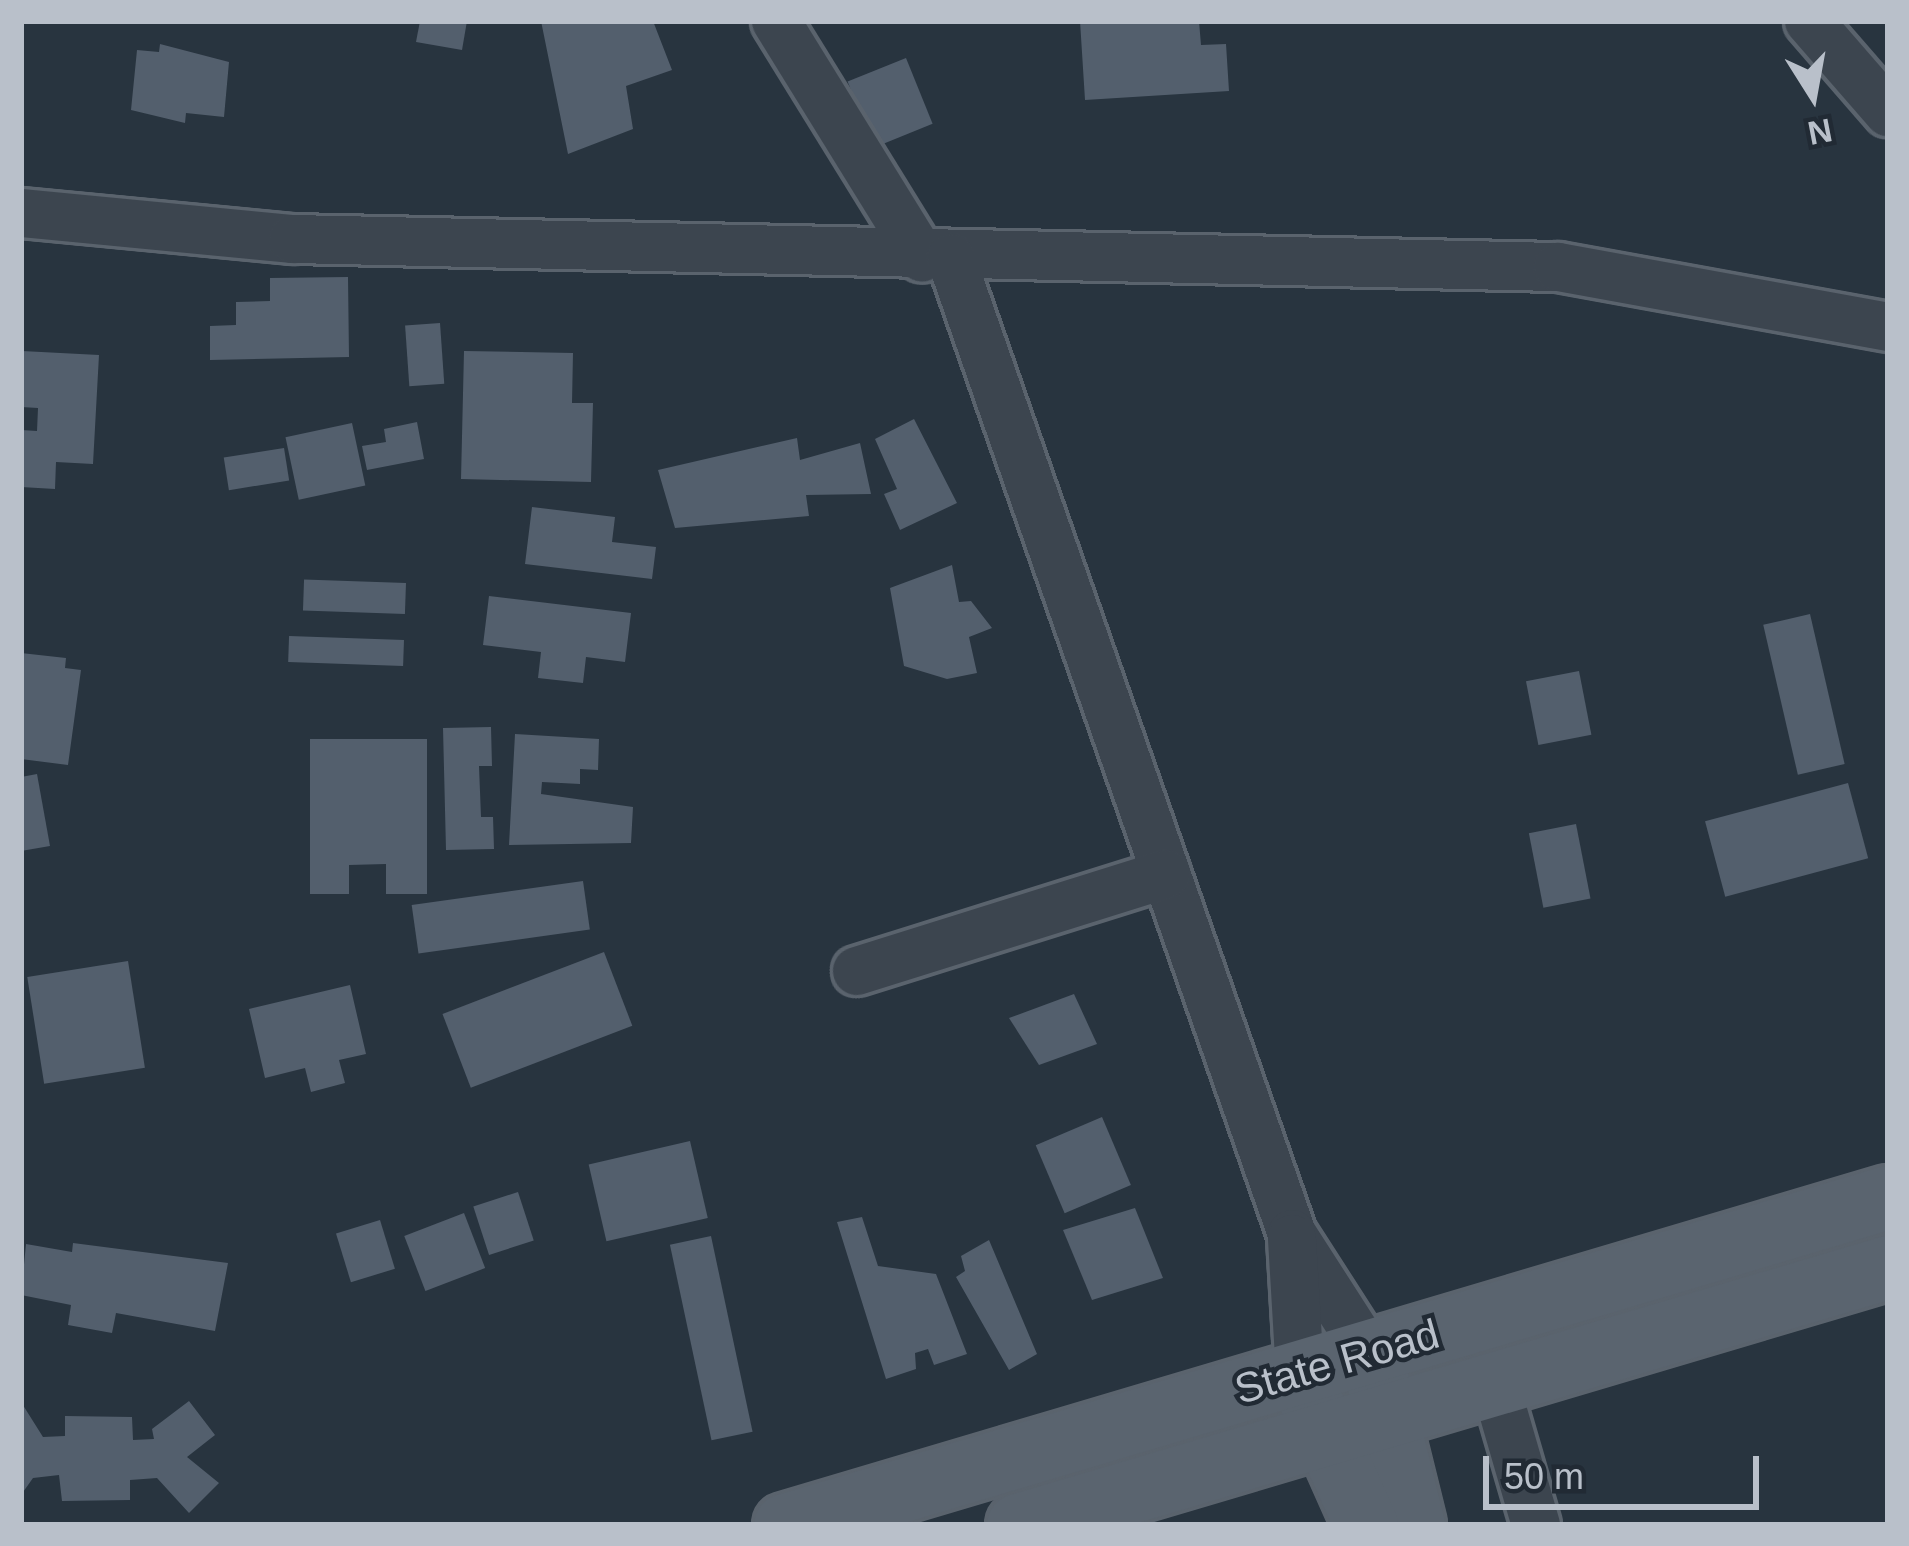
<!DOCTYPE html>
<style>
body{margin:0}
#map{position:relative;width:1909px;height:1546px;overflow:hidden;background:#28343f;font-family:Helvetica,sans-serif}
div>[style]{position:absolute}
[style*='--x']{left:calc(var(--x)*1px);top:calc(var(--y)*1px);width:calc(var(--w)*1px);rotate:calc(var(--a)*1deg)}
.building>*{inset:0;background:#535f6d;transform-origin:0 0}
.roads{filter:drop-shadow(3px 0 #5a636d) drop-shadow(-3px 0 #5a636d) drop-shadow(0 3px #5a636d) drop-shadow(0 -3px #5a636d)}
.minor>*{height:48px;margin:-24px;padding:0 24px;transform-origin:24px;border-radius:24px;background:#3c454f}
.major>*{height:63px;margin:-31.5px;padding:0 31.5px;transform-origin:31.5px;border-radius:31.5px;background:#5a646f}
span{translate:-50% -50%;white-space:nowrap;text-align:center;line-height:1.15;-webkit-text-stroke:9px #212a34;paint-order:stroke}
.street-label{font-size:42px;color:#b9c0ca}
.frame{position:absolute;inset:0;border:24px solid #b9c0ca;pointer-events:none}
.north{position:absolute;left:1753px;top:36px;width:120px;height:120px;-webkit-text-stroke:9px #212a34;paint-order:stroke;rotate:169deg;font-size:33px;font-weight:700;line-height:48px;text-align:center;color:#b9c0ca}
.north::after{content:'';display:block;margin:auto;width:42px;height:54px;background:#b9c0ca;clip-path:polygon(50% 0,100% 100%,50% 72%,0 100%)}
.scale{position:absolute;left:1483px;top:1456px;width:276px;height:54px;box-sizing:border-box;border:6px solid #b9c0ca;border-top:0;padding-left:15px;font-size:36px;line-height:42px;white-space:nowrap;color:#b9c0ca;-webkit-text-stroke:9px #212a34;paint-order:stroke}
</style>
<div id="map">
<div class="building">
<div style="clip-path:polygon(420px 21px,467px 21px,462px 50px,416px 42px)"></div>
<div style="clip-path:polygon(541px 21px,653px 21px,672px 70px,626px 86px,633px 129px,568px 154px)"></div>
<div style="clip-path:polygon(1080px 21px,1199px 21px,1201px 45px,1226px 44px,1229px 91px,1085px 100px)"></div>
<div style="clip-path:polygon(160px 44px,229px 62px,224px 117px,186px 113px,185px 123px,131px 110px,137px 50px,159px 52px)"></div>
<div style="left:906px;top:58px;width:71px;height:63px;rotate:68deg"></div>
<div style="clip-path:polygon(348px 277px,349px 357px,210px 360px,210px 326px,236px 325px,236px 302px,270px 301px,270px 278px)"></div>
<div style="left:440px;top:323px;width:61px;height:35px;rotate:86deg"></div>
<div style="clip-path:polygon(22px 351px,99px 355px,93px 464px,56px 462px,55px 489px,21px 487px,21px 430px,37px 431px,38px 408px,21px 407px)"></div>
<div style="clip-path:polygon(464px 351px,573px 353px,572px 403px,593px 403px,591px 482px,461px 479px)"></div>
<div style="clip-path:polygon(914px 419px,957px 503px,900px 530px,884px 494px,897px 489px,875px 439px)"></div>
<div style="clip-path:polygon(417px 422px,424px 459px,367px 470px,362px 446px,386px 442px,384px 429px)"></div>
<div style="left:352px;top:423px;width:64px;height:68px;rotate:78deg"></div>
<div style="clip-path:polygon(797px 438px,800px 460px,860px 443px,871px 494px,806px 495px,809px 516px,675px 528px,658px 470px)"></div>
<div style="left:284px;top:448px;width:33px;height:61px;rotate:81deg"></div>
<div style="clip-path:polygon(532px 507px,615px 517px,612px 542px,656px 547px,652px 579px,525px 564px)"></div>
<div style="clip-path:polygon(952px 565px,959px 602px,971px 601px,992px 628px,969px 637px,977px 673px,947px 679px,904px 666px,890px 588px)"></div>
<div style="left:406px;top:583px;width:31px;height:102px;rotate:92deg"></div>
<div style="clip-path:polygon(489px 596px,631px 613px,625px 662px,586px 657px,583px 683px,538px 678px,541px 652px,483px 645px)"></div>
<div style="left:1810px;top:614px;width:154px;height:48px;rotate:77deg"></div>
<div style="left:404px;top:640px;width:26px;height:115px;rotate:92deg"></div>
<div style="clip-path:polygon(21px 653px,66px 658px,65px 668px,81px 670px,68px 765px,21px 759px)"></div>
<div style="left:1579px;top:671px;width:65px;height:54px;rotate:79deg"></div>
<div style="clip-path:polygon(491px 727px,492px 766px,479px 766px,481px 817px,493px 817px,494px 849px,446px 850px,443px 728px)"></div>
<div style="clip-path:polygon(515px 734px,599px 739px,598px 770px,580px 769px,580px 784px,542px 782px,541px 794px,633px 807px,631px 843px,509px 845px)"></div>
<div style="clip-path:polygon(310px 739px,427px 739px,427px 894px,386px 894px,386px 864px,349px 865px,349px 894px,310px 894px)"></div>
<div style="clip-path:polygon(37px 774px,50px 846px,21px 851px,21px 777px)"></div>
<div style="left:1848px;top:783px;width:78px;height:148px;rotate:75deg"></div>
<div style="left:1576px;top:824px;width:76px;height:48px;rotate:79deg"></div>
<div style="left:583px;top:881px;width:49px;height:173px;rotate:82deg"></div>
<div style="left:604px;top:952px;width:79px;height:173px;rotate:69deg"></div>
<div style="left:128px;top:961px;width:108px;height:102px;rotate:81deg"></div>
<div style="clip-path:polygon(350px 985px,366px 1054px,339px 1060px,345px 1083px,311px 1092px,305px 1068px,265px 1078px,249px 1009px)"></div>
<div style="clip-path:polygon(1074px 994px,1097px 1044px,1039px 1065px,1009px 1018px)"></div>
<div style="left:1102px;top:1117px;width:74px;height:72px;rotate:67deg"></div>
<div style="left:690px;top:1141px;width:79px;height:104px;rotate:77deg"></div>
<div style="left:518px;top:1192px;width:51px;height:47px;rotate:72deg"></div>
<div style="clip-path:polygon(1135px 1208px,1163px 1278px,1092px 1300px,1063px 1230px)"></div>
<div style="left:464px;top:1213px;width:59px;height:64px;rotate:69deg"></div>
<div style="clip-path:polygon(862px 1217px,878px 1266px,936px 1274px,967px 1354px,934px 1365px,928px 1349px,915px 1353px,916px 1369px,886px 1379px,837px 1222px)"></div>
<div style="left:380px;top:1220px;width:51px;height:46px;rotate:73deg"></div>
<div style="left:711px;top:1236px;width:200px;height:42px;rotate:78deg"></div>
<div style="clip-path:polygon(989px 1240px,1037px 1354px,1009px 1370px,956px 1277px,965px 1271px,961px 1256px)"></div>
<div style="clip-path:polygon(73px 1243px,228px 1263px,215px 1331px,116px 1313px,112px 1333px,68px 1325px,71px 1305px,21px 1295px,26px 1244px,72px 1252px)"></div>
<div style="clip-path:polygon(189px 1401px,215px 1435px,187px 1457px,219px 1483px,189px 1513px,157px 1478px,130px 1480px,130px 1500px,62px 1501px,59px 1475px,33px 1478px,21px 1495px,21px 1402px,43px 1437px,65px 1436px,65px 1416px,132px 1417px,133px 1440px,154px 1439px,152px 1429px)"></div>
</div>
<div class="roads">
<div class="minor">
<div style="--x:776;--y:21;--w:278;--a:58.3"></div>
<div style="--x:1809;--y:21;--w:121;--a:49"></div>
<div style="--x:21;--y:213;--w:273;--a:5.5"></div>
<div style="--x:293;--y:239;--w:1265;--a:1.27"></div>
<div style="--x:1558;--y:267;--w:335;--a:10.3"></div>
<div style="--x:951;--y:258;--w:1034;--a:70.74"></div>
<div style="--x:1292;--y:1234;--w:143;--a:57.3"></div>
<div style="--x:857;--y:971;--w:324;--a:-17.4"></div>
<div style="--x:1292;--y:1239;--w:134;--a:86.6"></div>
<div style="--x:1495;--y:1384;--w:147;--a:73.8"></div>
</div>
<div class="major">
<div style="--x:1376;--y:1375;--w:154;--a:76.1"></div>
<div style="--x:1309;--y:1397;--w:140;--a:66"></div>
<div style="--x:785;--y:1525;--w:1151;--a:-16.56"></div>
<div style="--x:1018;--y:1525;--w:907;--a:-16.52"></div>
</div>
</div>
<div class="street-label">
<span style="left:1337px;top:1362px;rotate:-16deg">State Road</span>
</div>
<div class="frame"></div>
<div class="north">N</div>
<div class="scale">50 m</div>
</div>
